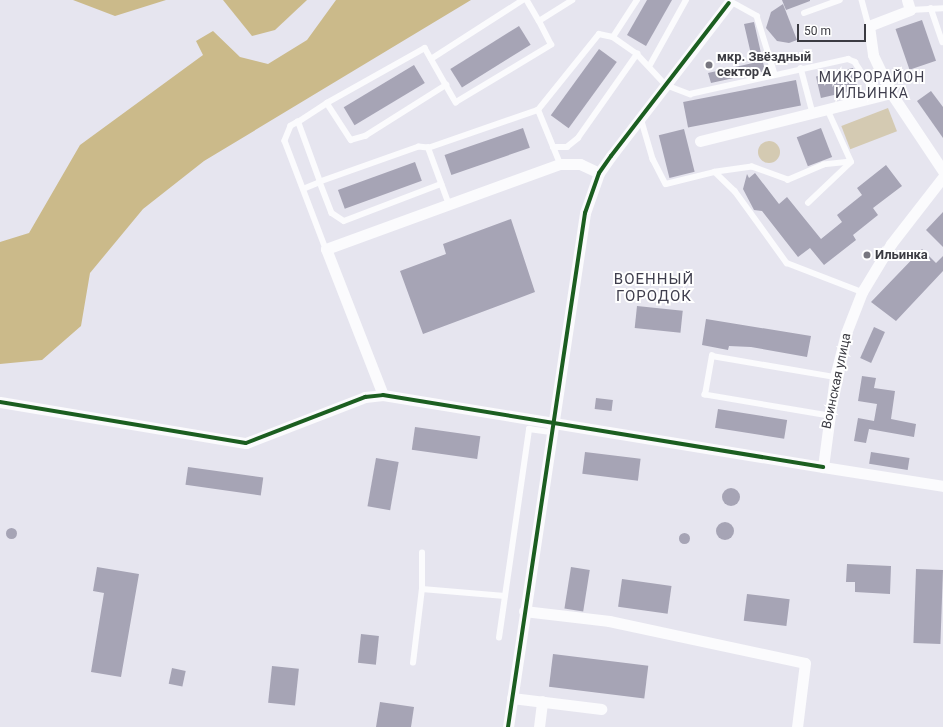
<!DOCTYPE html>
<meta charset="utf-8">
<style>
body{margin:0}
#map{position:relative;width:943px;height:727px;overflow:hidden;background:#e6e5ef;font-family:Roboto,sans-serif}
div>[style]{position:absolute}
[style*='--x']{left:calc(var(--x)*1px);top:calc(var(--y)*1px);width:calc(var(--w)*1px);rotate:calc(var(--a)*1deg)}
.green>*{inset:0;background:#d4cab2;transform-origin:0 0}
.round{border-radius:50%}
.water>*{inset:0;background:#cbba8a}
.building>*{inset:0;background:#a6a4b5;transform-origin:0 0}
.lane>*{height:5.5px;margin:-2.75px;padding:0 2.75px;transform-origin:2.75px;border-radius:2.75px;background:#fbfbfd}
.street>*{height:11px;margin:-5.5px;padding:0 5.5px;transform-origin:5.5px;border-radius:5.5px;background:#fbfbfd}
.cycleway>*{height:4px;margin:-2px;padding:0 2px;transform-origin:2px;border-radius:2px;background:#1b5e20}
.dots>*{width:11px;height:11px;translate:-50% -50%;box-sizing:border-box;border:2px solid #fff;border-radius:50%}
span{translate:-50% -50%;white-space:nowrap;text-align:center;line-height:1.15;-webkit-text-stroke:4px #fff;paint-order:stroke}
.poi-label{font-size:13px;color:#3b3b42;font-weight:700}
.left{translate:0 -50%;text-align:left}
.street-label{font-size:13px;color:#3b3b42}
.neighbourhood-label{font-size:14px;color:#3f3e4d;letter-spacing:1px}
.quarter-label{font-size:15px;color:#3f3e4d;letter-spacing:1px}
.scale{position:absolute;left:797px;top:24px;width:69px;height:18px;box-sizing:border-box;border:2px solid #3b3b42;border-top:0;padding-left:5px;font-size:12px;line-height:14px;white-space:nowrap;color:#3b3b42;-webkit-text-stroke:3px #fff;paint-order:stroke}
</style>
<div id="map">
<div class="green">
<div style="left:888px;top:108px;width:25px;height:50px;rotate:69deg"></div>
<div class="round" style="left:758px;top:141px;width:22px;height:22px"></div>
</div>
<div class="water">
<div style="clip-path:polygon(73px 0,166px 0,115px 16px)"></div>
<div style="clip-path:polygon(223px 0,307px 0,275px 30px,252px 36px)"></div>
<div style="clip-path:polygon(336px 0,471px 0,204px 161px,143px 209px,90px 273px,81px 326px,42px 360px,0 364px,0 242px,29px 233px,80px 145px,203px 55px,196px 41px,213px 31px,240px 57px,268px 64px,307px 40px)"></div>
</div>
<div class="building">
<div style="clip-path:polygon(647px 0,672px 0,646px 46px,627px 35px)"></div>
<div style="clip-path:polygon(782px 0,810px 0,810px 1px,786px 10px)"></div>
<div style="clip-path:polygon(783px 4px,797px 40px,789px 43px,777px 41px,766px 28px,771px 12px)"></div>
<div style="left:922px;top:20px;width:43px;height:28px;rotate:71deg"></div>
<div style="clip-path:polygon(754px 22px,765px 71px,711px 83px,708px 73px,753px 63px,744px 24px)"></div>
<div style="left:519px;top:26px;width:22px;height:81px;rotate:58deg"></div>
<div style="left:599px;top:49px;width:22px;height:82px;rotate:36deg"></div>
<div style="left:414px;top:65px;width:21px;height:82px;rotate:59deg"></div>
<div style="left:853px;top:68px;width:22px;height:38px;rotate:77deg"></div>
<div style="left:796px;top:80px;width:26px;height:115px;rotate:79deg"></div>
<div style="clip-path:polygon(931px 91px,943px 107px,943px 138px,917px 101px)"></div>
<div style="left:523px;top:128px;width:21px;height:83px;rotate:71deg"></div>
<div style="left:821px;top:128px;width:31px;height:26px;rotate:69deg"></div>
<div style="left:684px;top:129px;width:44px;height:26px;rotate:76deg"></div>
<div style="left:415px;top:162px;width:20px;height:82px;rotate:70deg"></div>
<div style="clip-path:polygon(886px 165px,902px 186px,873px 208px,878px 215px,853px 235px,856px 240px,824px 265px,810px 248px,798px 257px,762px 211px,754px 210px,743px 189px,747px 174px,749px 178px,755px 173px,779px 204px,787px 197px,821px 239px,842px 222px,837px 215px,862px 195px,857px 188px)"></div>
<div style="clip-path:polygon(943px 212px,943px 247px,926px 230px)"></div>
<div style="clip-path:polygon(511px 219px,535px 292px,423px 334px,400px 271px,446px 254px,443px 244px)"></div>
<div style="clip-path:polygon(922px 249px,936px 263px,943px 256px,943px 271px,896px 321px,871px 302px)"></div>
<div style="left:637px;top:306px;width:46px;height:22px;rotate:6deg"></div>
<div style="clip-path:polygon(706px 319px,811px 336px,807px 357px,751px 347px,729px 346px,728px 350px,702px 345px)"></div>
<div style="left:874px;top:327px;width:12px;height:34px;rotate:24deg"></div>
<div style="clip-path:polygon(862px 376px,876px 378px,874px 388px,895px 391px,891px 419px,916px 424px,914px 437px,869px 429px,866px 443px,854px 441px,858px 418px,874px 421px,877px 404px,858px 401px)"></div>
<div style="left:596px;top:398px;width:17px;height:11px;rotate:7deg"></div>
<div style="left:718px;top:409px;width:70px;height:19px;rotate:9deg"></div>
<div style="left:415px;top:427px;width:66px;height:23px;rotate:8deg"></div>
<div style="left:585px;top:452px;width:56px;height:22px;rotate:7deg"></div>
<div style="left:871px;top:452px;width:39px;height:12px;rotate:9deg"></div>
<div style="left:376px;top:458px;width:23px;height:49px;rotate:10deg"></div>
<div style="left:188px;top:467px;width:76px;height:18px;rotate:8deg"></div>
<div class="round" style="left:722px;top:488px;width:18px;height:18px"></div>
<div class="round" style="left:716px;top:522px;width:18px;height:18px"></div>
<div class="round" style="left:5.5px;top:527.5px;width:11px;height:11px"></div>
<div class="round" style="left:678.5px;top:532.5px;width:11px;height:11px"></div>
<div style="clip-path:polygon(847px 564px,891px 566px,890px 594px,855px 592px,855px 582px,846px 582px)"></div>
<div style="clip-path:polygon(97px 567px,139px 574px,121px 677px,91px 672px,104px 593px,93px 591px)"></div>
<div style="left:571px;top:567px;width:19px;height:42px;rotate:9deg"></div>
<div style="left:916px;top:569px;width:27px;height:74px;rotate:2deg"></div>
<div style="left:622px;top:579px;width:50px;height:28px;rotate:8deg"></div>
<div style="left:747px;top:594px;width:43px;height:27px;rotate:7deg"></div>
<div style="left:361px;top:634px;width:18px;height:29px;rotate:6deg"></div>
<div style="left:553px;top:654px;width:96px;height:33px;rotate:7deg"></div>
<div style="left:272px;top:666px;width:27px;height:37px;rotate:6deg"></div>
<div style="left:172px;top:668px;width:14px;height:16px;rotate:12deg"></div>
<div style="clip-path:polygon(380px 702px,414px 707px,411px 727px,376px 727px)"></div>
</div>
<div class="lane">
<div style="--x:527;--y:0;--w:24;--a:60"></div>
<div style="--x:862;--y:0;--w:27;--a:75"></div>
<div style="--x:730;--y:1;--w:31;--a:29"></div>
<div style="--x:757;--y:16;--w:61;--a:72.8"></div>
<div style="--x:931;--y:8;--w:36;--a:71"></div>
<div style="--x:910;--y:10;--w:33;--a:-3"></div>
<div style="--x:804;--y:13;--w:38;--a:-20"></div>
<div style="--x:613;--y:37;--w:44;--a:-57"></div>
<div style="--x:431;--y:59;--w:109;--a:-32.7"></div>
<div style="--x:650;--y:65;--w:74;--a:-61"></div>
<div style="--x:801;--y:68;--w:47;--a:75.1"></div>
<div style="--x:327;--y:103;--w:112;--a:-29.3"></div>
<div style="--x:425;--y:48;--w:43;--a:60.4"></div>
<div style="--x:641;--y:118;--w:43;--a:73.7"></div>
<div style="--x:653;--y:159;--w:28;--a:63"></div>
<div style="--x:666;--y:184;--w:50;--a:-13.8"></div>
<div style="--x:298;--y:122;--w:8;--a:150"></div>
<div style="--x:291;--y:126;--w:16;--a:112"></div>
<div style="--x:285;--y:141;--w:116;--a:69.2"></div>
<div style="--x:553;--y:147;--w:14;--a:0"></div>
<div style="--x:567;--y:147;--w:14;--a:-39"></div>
<div style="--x:578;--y:138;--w:103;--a:-54.9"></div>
<div style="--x:428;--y:148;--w:9;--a:-174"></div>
<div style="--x:419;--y:147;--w:105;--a:160.5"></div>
<div style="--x:320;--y:182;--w:64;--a:-110.1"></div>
<div style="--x:298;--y:122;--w:35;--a:-33"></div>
<div style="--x:327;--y:103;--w:44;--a:57"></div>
<div style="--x:351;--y:140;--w:15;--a:-16"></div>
<div style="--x:365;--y:136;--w:96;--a:-32.2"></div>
<div style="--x:446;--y:85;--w:20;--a:60"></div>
<div style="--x:456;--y:102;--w:111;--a:-31"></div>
<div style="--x:551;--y:45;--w:27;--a:-117"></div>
<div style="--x:539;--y:21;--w:39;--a:-32"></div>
<div style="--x:851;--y:162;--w:27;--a:174"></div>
<div style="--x:824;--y:165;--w:39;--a:157"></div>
<div style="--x:788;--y:180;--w:38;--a:-160"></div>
<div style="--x:752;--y:167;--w:37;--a:172"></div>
<div style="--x:715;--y:172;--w:28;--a:44"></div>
<div style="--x:735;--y:191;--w:89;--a:54.2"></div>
<div style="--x:787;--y:263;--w:80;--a:21.1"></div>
<div style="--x:560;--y:164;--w:58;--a:-112.2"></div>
<div style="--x:538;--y:110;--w:97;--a:-51.2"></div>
<div style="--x:599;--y:34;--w:14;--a:12"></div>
<div style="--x:613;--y:37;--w:29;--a:35"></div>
<div style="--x:637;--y:54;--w:42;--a:46.9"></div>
<div style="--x:666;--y:85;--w:26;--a:21"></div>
<div style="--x:690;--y:94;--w:162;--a:-12.5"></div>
<div style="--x:848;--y:59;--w:8;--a:23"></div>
<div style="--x:855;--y:62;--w:27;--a:57"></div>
<div style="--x:870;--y:85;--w:18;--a:19"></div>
<div style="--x:303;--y:189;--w:18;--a:-22"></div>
<div style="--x:320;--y:182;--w:33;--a:69"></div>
<div style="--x:332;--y:213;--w:14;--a:34"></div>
<div style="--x:344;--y:221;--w:104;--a:-20.9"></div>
<div style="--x:808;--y:203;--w:59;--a:-43.6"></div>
<div style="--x:851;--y:162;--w:58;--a:-114.4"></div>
<div style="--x:449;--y:205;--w:61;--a:-110.2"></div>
<div style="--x:428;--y:148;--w:116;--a:-19.1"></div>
<div style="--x:829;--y:416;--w:126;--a:-170.4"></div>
<div style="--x:705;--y:395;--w:40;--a:-80"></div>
<div style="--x:712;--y:356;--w:125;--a:9.7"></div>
<div style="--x:422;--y:589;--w:83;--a:4.8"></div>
<div style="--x:499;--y:638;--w:211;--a:-81.8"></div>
<div style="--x:529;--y:429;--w:22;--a:8"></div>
<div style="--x:413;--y:663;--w:75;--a:-83.1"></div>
<div style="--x:422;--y:589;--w:36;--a:-90"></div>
</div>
<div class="street">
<div style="--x:907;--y:0;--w:10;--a:73"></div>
<div style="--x:910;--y:10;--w:44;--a:158.7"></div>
<div style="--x:869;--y:26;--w:29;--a:82"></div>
<div style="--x:873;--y:55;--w:42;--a:64.7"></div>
<div style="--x:891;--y:93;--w:94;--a:56.3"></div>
<div style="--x:700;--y:141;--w:197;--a:-14.1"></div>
<div style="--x:943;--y:177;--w:85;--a:127.8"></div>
<div style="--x:891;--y:244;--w:56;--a:121.1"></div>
<div style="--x:862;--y:292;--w:44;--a:111.3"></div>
<div style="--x:846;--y:333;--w:45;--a:104"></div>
<div style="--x:835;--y:377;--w:91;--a:97.6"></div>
<div style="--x:823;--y:467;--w:121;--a:9"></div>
<div style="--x:383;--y:395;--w:157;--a:-111.3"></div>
<div style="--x:326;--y:249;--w:249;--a:-20"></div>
<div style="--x:560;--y:164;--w:20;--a:0"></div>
<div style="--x:580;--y:164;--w:21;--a:25"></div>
<div style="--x:0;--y:402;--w:249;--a:9.5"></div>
<div style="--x:246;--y:443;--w:128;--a:-21.1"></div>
<div style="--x:365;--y:397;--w:18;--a:-6"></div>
<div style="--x:383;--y:395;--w:446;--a:9.3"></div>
<div style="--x:524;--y:611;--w:86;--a:6.7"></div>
<div style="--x:609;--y:621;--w:200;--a:12.1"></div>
<div style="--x:805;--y:663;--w:64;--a:97.1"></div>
<div style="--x:512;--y:698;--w:90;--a:7"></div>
<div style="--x:508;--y:727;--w:520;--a:-81.48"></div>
<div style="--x:585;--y:213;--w:42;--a:-70.7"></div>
<div style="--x:599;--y:173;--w:21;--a:-55"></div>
<div style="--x:611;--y:156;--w:193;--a:-52.4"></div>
<div style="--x:539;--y:727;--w:26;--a:-83"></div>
</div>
<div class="cycleway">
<div style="--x:0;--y:402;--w:249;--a:9.5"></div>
<div style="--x:246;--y:443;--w:128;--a:-21.1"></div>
<div style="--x:365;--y:397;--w:18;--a:-6"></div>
<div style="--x:383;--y:395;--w:446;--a:9.3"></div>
<div style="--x:508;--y:727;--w:520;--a:-81.48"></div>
<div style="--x:585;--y:213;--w:42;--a:-70.7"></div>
<div style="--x:599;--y:173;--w:21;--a:-55"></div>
<div style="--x:611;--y:156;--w:193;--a:-52.4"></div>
</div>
<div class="dots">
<div style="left:709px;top:65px;background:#77767f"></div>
<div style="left:867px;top:255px;background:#77767f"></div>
</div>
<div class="poi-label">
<span class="left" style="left:717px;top:65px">мкр. Звёздный<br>сектор А</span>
<span class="left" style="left:875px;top:255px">Ильинка</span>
</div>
<div class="street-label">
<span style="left:837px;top:381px;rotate:-78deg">Воинская улица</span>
</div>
<div class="neighbourhood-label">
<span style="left:872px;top:85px">МИКРОРАЙОН<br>ИЛЬИНКА</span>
</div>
<div class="quarter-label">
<span style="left:654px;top:288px">ВОЕННЫЙ<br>ГОРОДОК</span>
</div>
<div class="scale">50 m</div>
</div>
